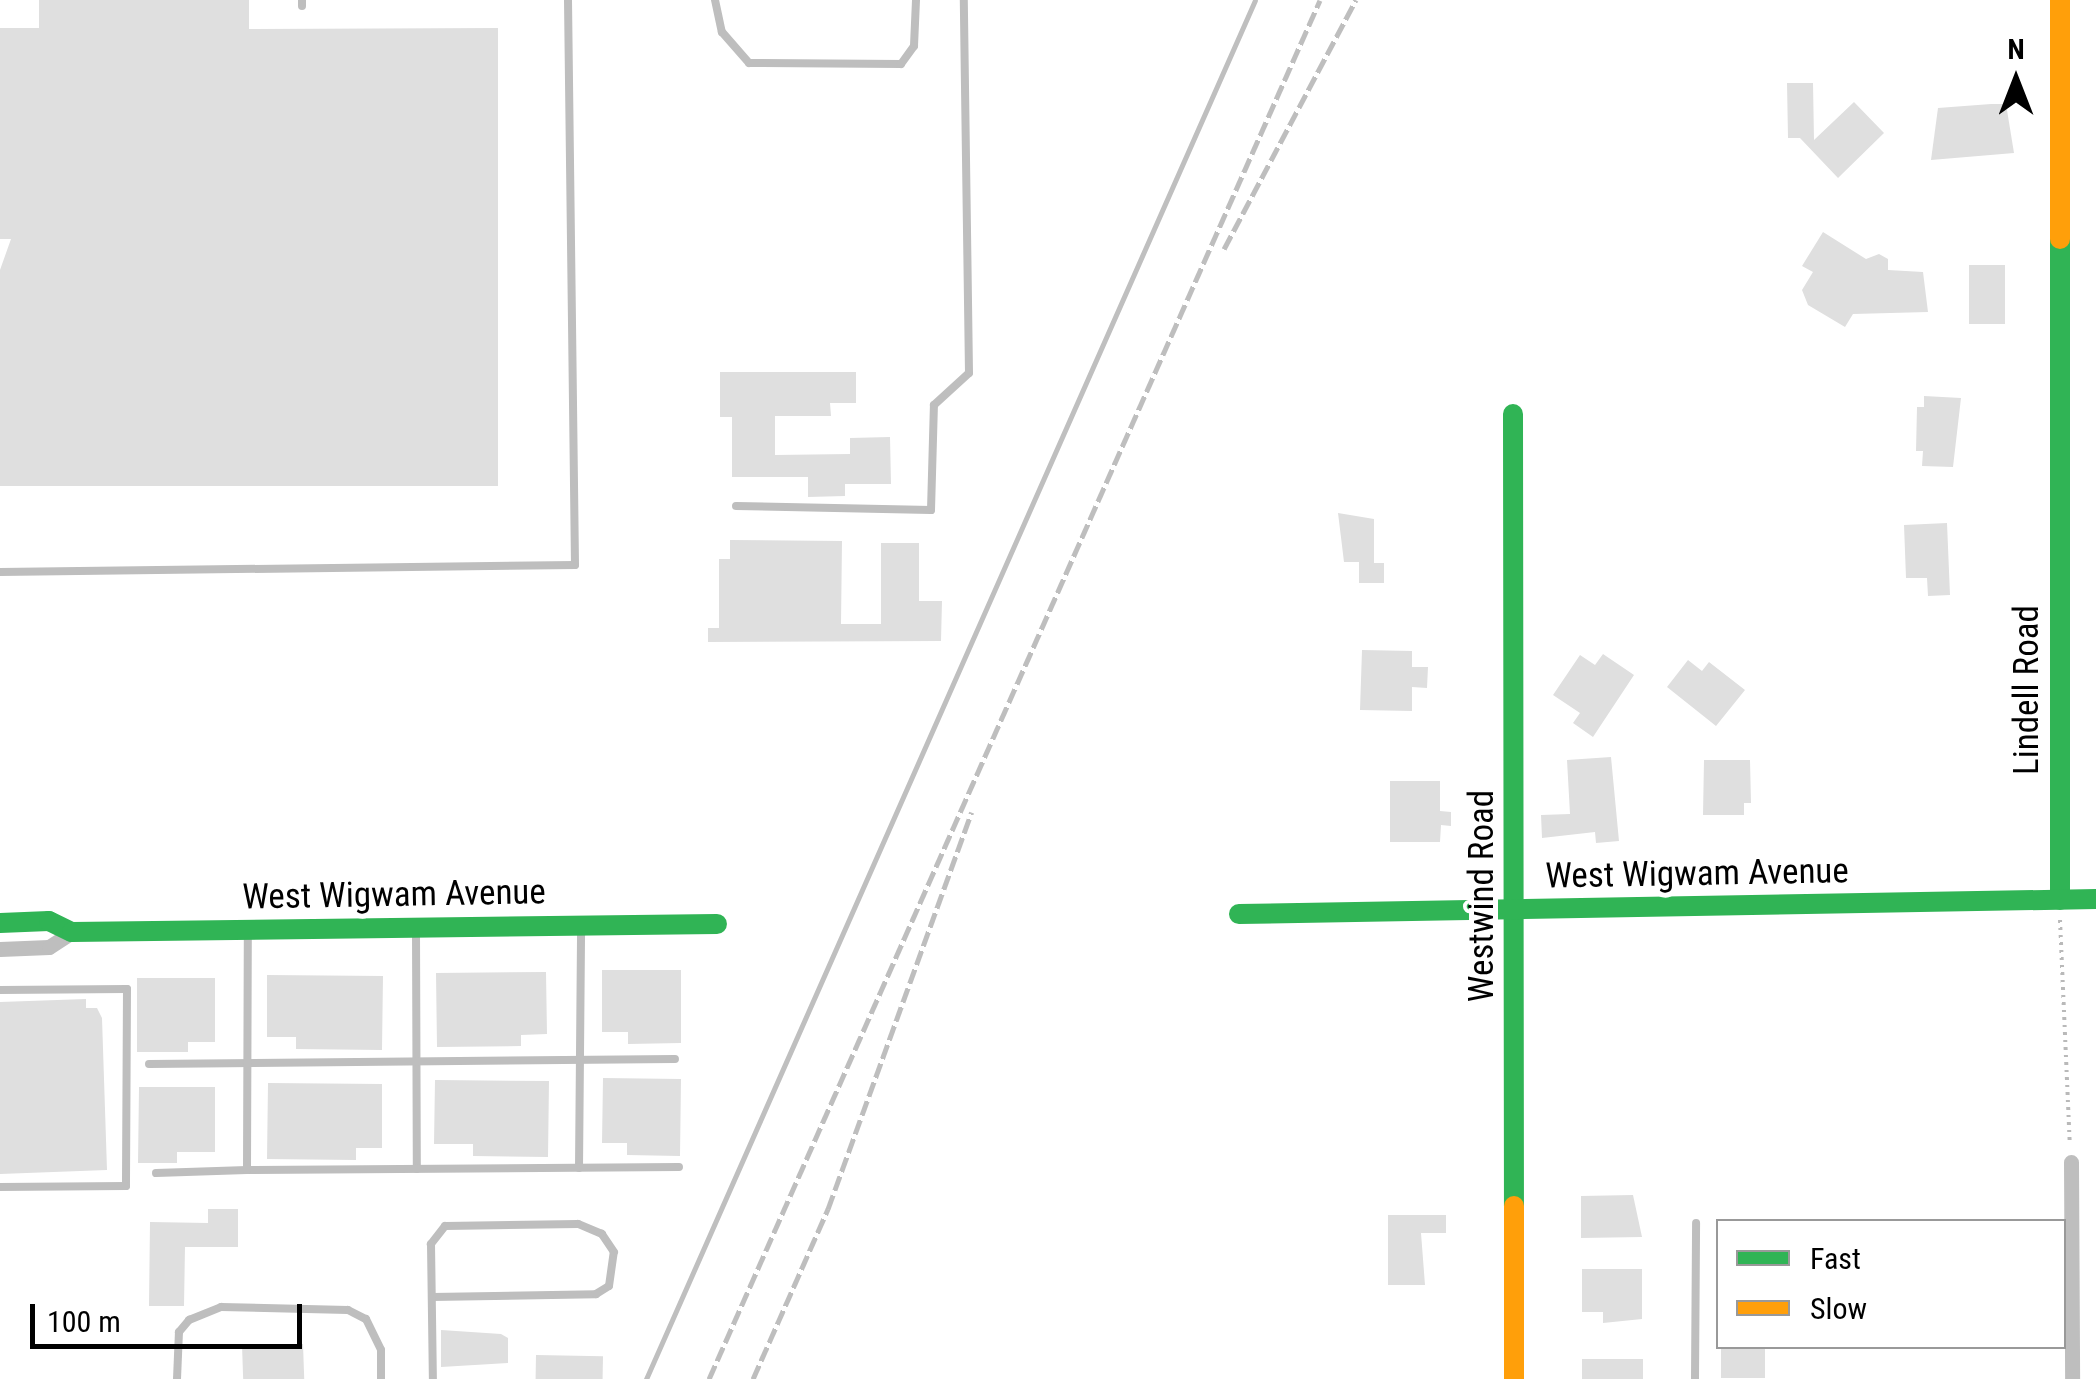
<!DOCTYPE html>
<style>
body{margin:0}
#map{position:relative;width:2096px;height:1379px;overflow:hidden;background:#fff;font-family:"Roboto Condensed",sans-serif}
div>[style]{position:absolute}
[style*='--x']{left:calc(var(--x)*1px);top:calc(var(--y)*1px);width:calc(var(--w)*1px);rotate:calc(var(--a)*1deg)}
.stream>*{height:5px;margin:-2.5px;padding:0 2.5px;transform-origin:2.5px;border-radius:2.5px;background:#bfbfbf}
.building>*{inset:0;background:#dfdfdf;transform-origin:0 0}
.path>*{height:4px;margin-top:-2px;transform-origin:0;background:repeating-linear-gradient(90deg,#b9b9b9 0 2.5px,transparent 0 7.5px)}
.lane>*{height:8px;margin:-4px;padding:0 4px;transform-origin:4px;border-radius:4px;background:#bebebe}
.street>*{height:15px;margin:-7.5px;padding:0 7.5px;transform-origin:7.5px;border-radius:7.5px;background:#bebebe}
.fast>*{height:20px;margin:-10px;padding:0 10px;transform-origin:10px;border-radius:10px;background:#30b455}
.slow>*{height:20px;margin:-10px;padding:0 10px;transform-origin:10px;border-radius:10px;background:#ff9f0a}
.rail>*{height:5px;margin-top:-2.5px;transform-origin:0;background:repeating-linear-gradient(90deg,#bebebe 0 15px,transparent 0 20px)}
span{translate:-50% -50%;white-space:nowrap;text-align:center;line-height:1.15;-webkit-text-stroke:10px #fff;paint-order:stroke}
.street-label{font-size:35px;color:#000}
.legend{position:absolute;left:1716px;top:1219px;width:350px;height:130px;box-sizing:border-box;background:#fff;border:2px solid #999;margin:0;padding:12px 18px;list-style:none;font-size:30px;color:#000}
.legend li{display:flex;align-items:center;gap:20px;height:50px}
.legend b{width:50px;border:2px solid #999}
.north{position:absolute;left:1966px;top:30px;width:100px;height:100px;-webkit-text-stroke:8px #fff;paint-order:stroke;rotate:0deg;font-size:28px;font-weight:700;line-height:40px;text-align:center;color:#000}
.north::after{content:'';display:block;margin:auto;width:35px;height:45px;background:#000;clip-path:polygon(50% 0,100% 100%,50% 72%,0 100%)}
.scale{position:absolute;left:30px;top:1304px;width:272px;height:45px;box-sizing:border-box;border:5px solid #000;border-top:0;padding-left:12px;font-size:30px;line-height:35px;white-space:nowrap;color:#000;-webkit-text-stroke:8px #fff;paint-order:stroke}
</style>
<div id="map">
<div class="stream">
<div style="--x:646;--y:1379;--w:1507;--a:-66.17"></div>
</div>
<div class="building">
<div style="clip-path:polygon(39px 0,249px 0,249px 29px,498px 28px,498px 486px,0 486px,0 270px,11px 239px,0 239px,0 28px,39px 28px)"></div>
<div style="clip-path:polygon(1787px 83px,1813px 83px,1814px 140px,1854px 102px,1884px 133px,1838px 178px,1800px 138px,1788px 138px)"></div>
<div style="clip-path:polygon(1991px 104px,2006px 104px,2014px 153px,1931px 160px,1938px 108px)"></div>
<div style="clip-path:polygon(1823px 232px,1866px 259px,1879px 254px,1888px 259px,1888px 270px,1923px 272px,1928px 312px,1853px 314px,1845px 327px,1808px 305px,1802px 290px,1813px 272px,1802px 266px)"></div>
<div style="left:1969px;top:265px;width:36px;height:59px"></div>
<div style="clip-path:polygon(720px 372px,856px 372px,856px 403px,830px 403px,831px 416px,775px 416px,775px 455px,850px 454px,850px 438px,890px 437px,891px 484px,845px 484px,845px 496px,808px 497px,808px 477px,732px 477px,732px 417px,720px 417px)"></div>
<div style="clip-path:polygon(1924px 396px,1961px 398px,1953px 467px,1922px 466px,1923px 451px,1916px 451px,1917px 407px,1924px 407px)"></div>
<div style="clip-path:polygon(1338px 513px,1374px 519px,1374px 563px,1384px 563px,1384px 583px,1359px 583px,1359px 562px,1344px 562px)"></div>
<div style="clip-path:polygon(1947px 523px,1950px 595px,1928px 596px,1927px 578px,1906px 578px,1904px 525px)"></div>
<div style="clip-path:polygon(730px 540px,842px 541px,841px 624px,881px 624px,881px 543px,919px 543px,919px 601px,942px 601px,941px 641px,708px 642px,708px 628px,719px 628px,719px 559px,730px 559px)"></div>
<div style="clip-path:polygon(1362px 650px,1412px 651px,1412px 667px,1428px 667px,1427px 688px,1412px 687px,1412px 711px,1360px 710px)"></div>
<div style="clip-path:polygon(1603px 654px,1634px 675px,1593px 737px,1573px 723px,1580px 713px,1553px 695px,1580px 655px,1595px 665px)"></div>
<div style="clip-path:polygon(1688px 660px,1702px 671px,1709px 662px,1745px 690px,1716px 726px,1667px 687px)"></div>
<div style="clip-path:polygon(1611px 757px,1619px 841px,1596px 843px,1595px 832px,1542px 838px,1541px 815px,1570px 814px,1567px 760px)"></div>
<div style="clip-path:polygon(1704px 760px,1750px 760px,1751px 803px,1744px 803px,1744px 815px,1703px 815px)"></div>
<div style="clip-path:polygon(1390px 781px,1440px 781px,1440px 811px,1451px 812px,1451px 826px,1441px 825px,1440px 842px,1390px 842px)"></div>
<div style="clip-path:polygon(602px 970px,681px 970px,681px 1043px,628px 1044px,628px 1032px,602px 1032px)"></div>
<div style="clip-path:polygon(546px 972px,547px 1034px,521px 1035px,521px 1046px,437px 1047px,436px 973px)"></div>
<div style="clip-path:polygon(267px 975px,383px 976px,382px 1050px,296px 1049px,296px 1037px,267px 1037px)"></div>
<div style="clip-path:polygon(137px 978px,215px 978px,215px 1042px,188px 1042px,188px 1052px,137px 1052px)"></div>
<div style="clip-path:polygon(86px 999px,86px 1008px,97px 1008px,102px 1018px,107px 1170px,0 1174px,0 1002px)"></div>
<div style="clip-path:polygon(603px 1078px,681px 1079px,680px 1156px,627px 1155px,627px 1143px,602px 1143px)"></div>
<div style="clip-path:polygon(435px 1080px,549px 1081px,548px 1157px,473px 1156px,473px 1144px,434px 1144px)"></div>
<div style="clip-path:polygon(268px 1083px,382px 1084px,382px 1148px,356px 1148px,356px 1160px,267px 1159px)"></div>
<div style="clip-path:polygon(139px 1087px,215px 1087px,215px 1152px,177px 1152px,177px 1163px,138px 1163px)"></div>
<div style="clip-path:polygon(1633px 1195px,1642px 1237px,1581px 1238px,1581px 1196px)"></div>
<div style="clip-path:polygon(208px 1209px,238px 1209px,238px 1247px,185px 1247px,184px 1306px,149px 1306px,150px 1222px,208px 1223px)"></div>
<div style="clip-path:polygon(1388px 1215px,1446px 1215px,1446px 1233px,1421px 1233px,1425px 1285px,1388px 1285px)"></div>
<div style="clip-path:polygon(1582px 1269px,1642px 1269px,1642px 1319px,1603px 1323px,1603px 1312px,1582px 1312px)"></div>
<div style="clip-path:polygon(441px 1330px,501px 1334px,508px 1338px,508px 1363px,441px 1367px)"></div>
<div style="left:303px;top:1344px;width:35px;height:61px;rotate:88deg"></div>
<div style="left:1721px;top:1346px;width:44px;height:32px"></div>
<div style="left:536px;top:1355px;width:67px;height:24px;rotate:1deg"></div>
<div style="left:1582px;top:1359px;width:61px;height:20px"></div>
</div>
<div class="path">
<div style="--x:2060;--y:920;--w:225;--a:87.5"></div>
</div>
<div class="lane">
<div style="--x:715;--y:0;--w:33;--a:78"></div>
<div style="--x:722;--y:32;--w:41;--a:48.9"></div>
<div style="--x:749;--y:63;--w:152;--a:0.4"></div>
<div style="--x:901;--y:64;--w:22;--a:-54"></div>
<div style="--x:914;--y:46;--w:46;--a:-87.5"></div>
<div style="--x:302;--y:6;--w:6;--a:-90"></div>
<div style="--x:736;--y:506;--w:195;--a:1.2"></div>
<div style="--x:931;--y:510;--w:105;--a:-88.4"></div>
<div style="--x:934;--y:405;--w:47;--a:-42.4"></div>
<div style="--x:969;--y:373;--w:373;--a:-90.8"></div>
<div style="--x:0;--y:572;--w:575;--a:-0.7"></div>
<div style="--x:575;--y:565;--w:565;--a:-90.71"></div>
<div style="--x:416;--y:932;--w:237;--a:89.8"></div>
<div style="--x:0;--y:990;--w:127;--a:-0.5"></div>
<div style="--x:127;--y:989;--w:197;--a:90.3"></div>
<div style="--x:126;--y:1186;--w:126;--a:179.5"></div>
<div style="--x:149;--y:1064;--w:526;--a:-0.54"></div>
<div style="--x:579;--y:1168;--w:240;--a:-89.5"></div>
<div style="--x:247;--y:1170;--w:432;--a:-0.4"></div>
<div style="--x:156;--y:1173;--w:91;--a:-1.9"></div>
<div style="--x:247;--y:1170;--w:236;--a:-89.8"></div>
<div style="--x:432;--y:1297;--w:164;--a:-1"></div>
<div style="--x:596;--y:1294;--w:15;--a:-32"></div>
<div style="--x:609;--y:1286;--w:34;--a:-82"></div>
<div style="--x:614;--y:1252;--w:22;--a:-124"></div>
<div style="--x:602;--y:1234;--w:26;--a:-157"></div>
<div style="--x:578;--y:1224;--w:133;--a:179.1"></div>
<div style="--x:445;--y:1226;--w:23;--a:128"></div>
<div style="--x:431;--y:1244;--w:135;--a:89.2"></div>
<div style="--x:177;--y:1379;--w:47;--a:-87.6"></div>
<div style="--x:179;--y:1332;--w:16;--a:-50"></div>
<div style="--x:189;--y:1320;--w:35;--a:-22"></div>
<div style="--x:221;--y:1307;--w:127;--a:1.4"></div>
<div style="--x:348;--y:1310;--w:20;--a:27"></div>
<div style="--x:366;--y:1319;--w:34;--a:64"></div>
<div style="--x:381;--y:1350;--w:29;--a:90"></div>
<div style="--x:1695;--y:1379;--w:156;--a:-89.6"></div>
</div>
<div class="street">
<div style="--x:0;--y:949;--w:49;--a:-2.3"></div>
<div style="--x:49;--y:947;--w:27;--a:-33"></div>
<div style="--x:2071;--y:1162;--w:217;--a:89.7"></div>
</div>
<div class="fast">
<div style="--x:2060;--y:239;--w:661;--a:90"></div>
<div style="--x:1513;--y:414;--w:792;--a:89.93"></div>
<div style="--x:1239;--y:914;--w:857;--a:-1"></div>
<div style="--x:0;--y:923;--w:49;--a:-2.3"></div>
<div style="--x:49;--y:921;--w:25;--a:26"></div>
<div style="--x:72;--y:932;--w:645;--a:-0.71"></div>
</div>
<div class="slow">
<div style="--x:2060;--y:0;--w:239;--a:90"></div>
<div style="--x:1514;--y:1206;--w:173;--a:90"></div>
</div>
<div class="rail">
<div style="--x:1224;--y:249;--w:282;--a:-62.1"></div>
<div style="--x:709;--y:1379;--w:1508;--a:-66.1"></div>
<div style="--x:753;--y:1379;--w:186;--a:-66.2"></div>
<div style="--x:828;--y:1209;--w:422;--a:-70.1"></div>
</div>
<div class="street-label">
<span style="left:2027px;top:690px;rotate:-90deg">Lindell Road</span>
<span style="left:1697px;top:874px;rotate:-1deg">West Wigwam Avenue</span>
<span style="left:394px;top:895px;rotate:-1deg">West Wigwam Avenue</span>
<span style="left:1482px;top:896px;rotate:-90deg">Westwind Road</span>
</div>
<ul class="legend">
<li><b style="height:12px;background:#30b455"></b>Fast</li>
<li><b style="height:12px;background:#ff9f0a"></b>Slow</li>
</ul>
<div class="north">N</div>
<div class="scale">100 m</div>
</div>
